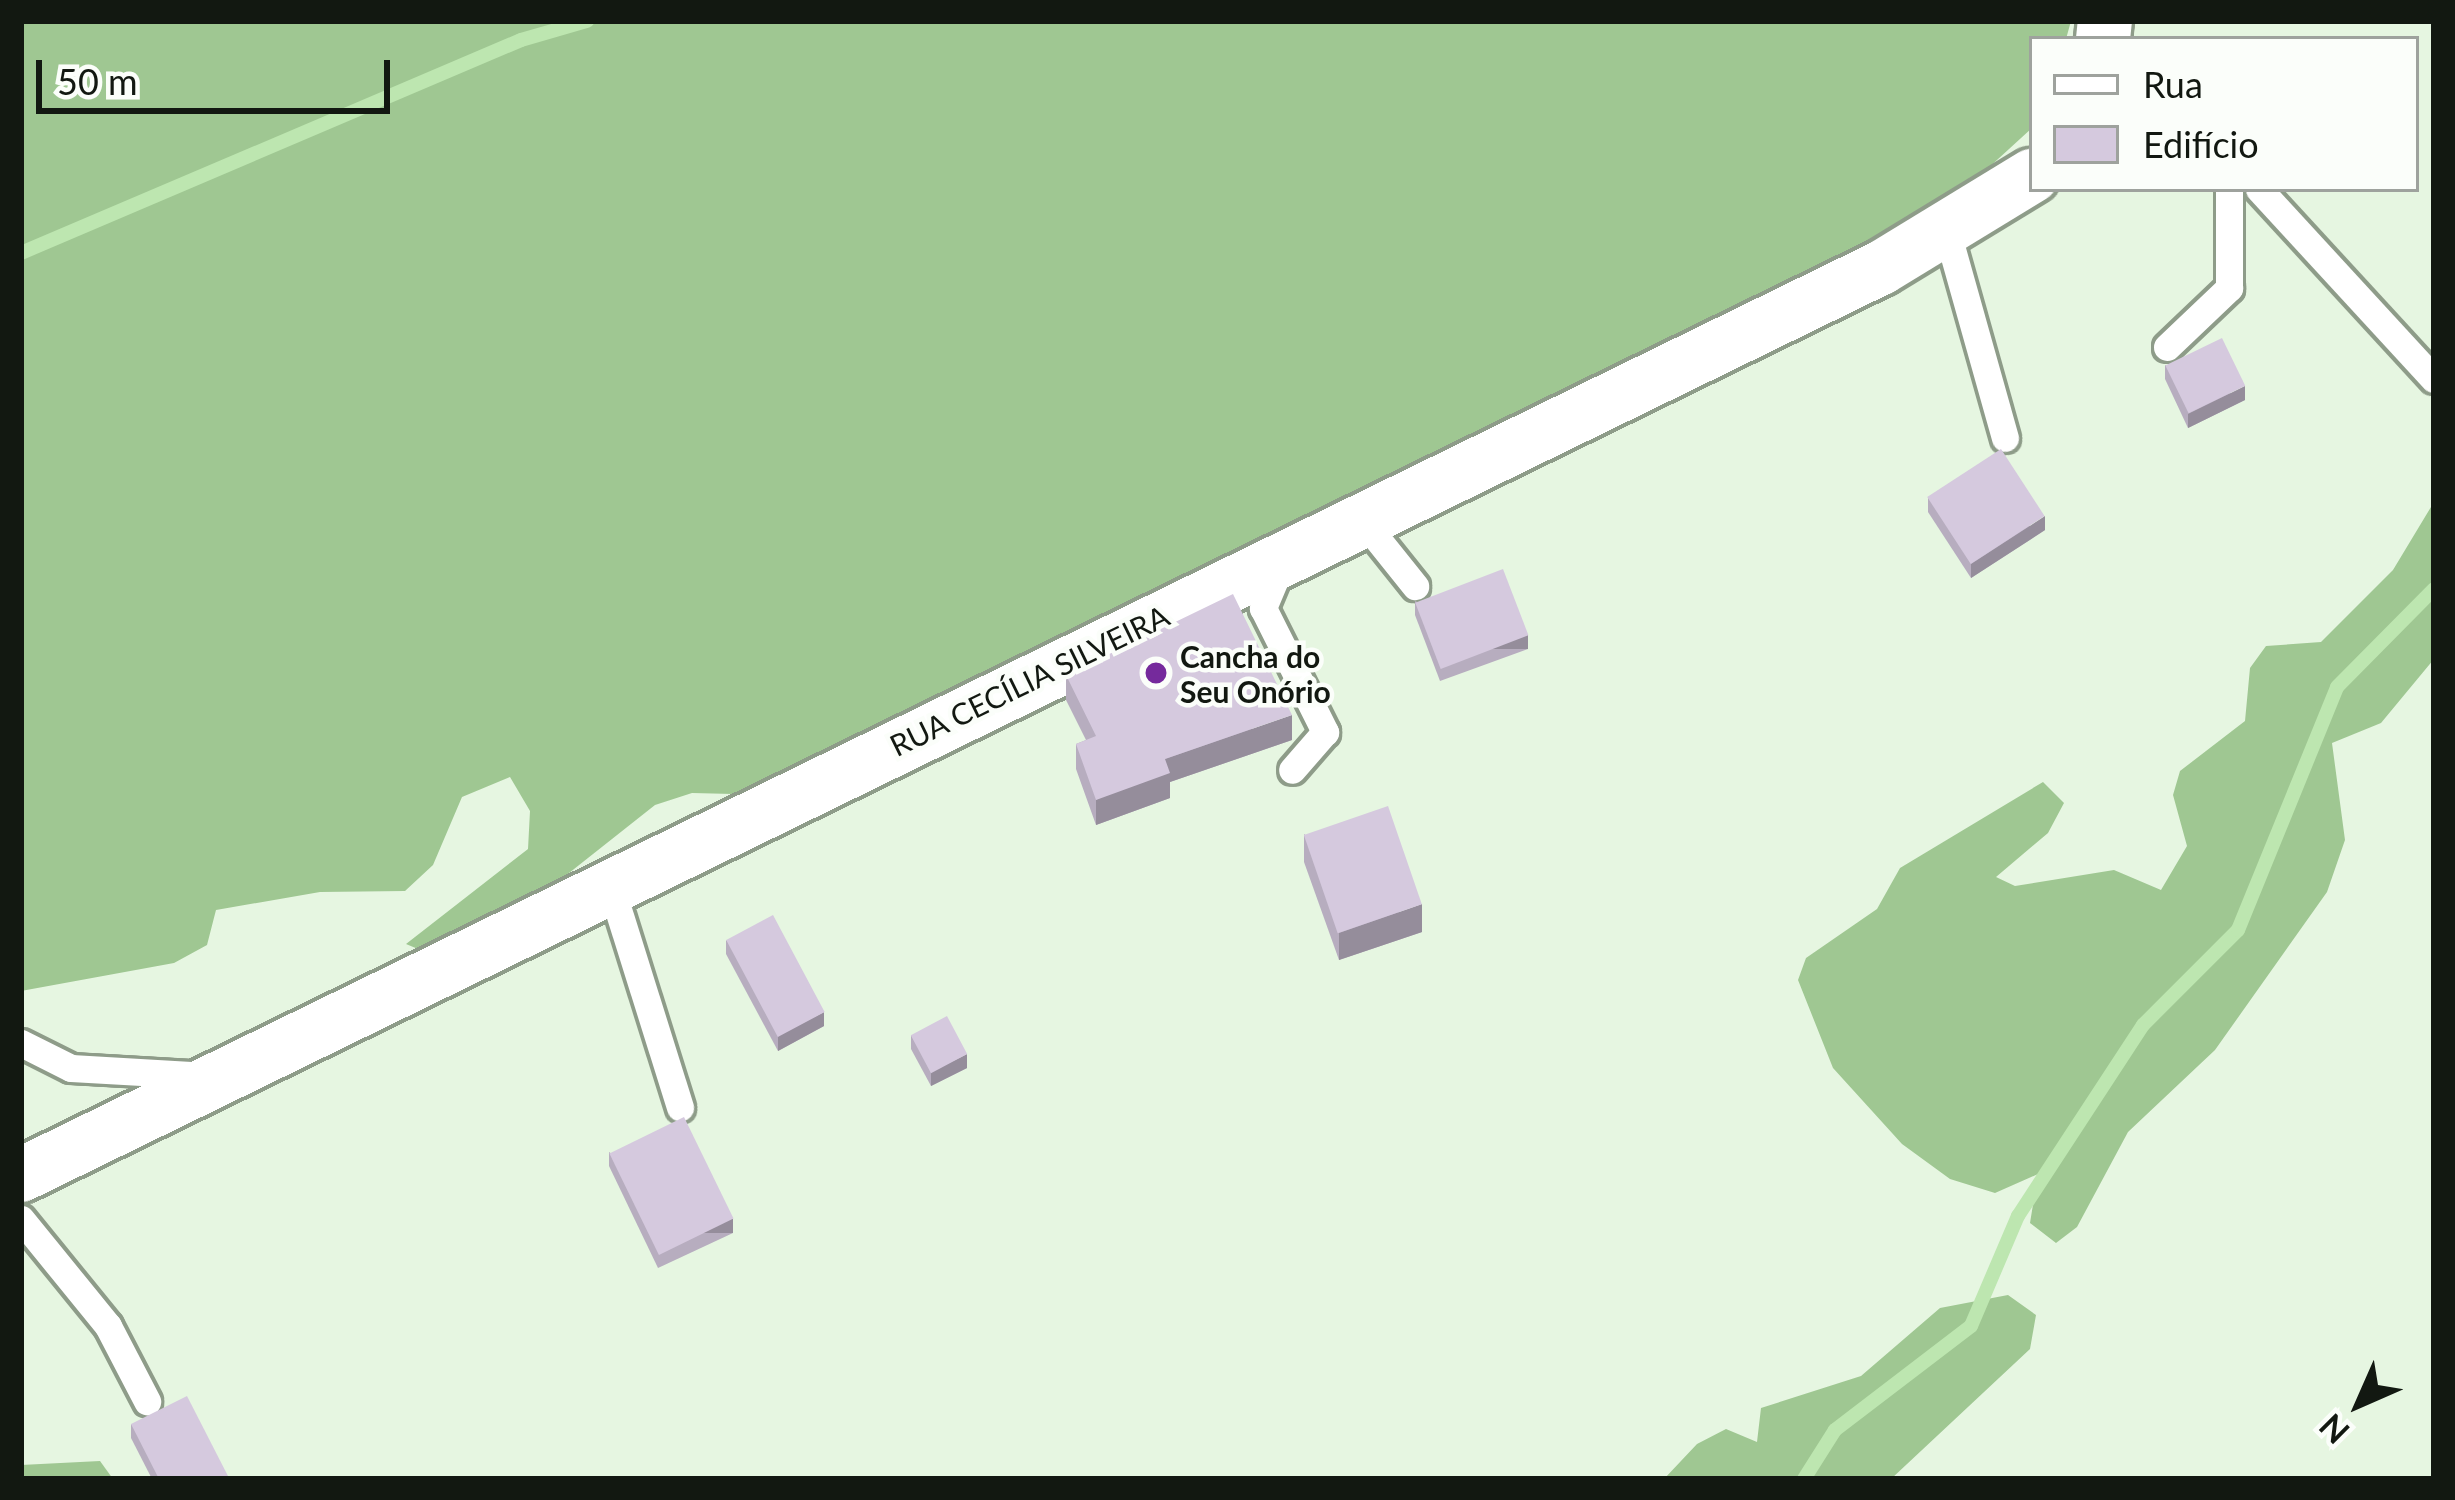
<!DOCTYPE html>
<meta charset="utf-8">
<style>
body{margin:0}
#map{position:relative;width:2455px;height:1500px;overflow:hidden;background:#e6f6e1;font-family:Lato,sans-serif}
div>[style]{position:absolute}
[style*='--x']{left:calc(var(--x)*1px);top:calc(var(--y)*1px);width:calc(var(--w)*1px);rotate:calc(var(--a)*1deg)}
.forest>*{inset:0;background:#9fc792}
.stream>*{height:14px;margin:-7px;padding:0 7px;transform-origin:7px;border-radius:7px;background:#bde6b0}
.roads{filter:drop-shadow(3px 0 #8e9c89) drop-shadow(-3px 0 #8e9c89) drop-shadow(0 3px #8e9c89) drop-shadow(0 -3px #8e9c89)}
.service>*{height:27px;margin:-13.5px;padding:0 13.5px;transform-origin:13.5px;border-radius:13.5px;background:#fff}
.minor>*{height:54px;margin:-27px;padding:0 27px;transform-origin:27px;border-radius:27px;background:#fff}
.wall>*{inset:0;background:#b7adbf}
.shaded-wall>*{inset:0;background:#958d9b;transform-origin:0 0}
.building>*{inset:0;background:#d5c9de;transform-origin:0 0}
.dots>*{width:33px;height:33px;translate:-50% -50%;box-sizing:border-box;border:6px solid #fbfefa;border-radius:50%}
span{translate:-50% -50%;white-space:nowrap;text-align:center;line-height:1.15;-webkit-text-stroke:9px #fbfefa;paint-order:stroke}
.poi-label{font-size:30px;color:#121811;font-weight:700}
.left{translate:0 -50%;text-align:left}
.street-label{font-size:30px;color:#121811}
.frame{position:absolute;inset:0;border:24px solid #121811;pointer-events:none}
.legend{position:absolute;left:2029px;top:36px;width:390px;height:156px;box-sizing:border-box;background:#fbfefa;border:3px solid #9ea29d;margin:0;padding:15px 21px;list-style:none;font-size:36px;color:#121811}
.legend li{display:flex;align-items:center;gap:24px;height:60px}
.legend b{width:60px;border:3px solid #9ea29d}
.north{position:absolute;left:2299px;top:1344px;width:120px;height:120px;-webkit-text-stroke:9px #fbfefa;paint-order:stroke;rotate:225deg;font-size:33px;font-weight:700;line-height:48px;text-align:center;color:#121811}
.north::after{content:'';display:block;margin:auto;width:42px;height:54px;background:#121811;clip-path:polygon(50% 0,100% 100%,50% 72%,0 100%)}
.scale{position:absolute;left:36px;top:60px;width:354px;height:54px;box-sizing:border-box;border:6px solid #121811;border-top:0;padding-left:15px;font-size:36px;line-height:42px;white-space:nowrap;color:#121811;-webkit-text-stroke:9px #fbfefa;paint-order:stroke}
</style>
<div id="map">
<div class="forest">
<div style="clip-path:polygon(21px 21px,2071px 21px,2066px 39px,2032px 39px,2032px 128px,1951px 202px,780px 795px,692px 793px,655px 805px,478px 945px,442px 959px,406px 944px,528px 849px,530px 811px,510px 777px,462px 797px,433px 865px,405px 891px,320px 892px,216px 910px,207px 945px,174px 963px,21px 991px)"></div>
<div style="clip-path:polygon(2434px 502px,2434px 659px,2381px 723px,2332px 743px,2345px 840px,2327px 892px,2215px 1050px,2128px 1132px,2077px 1227px,2056px 1243px,2030px 1223px,2038px 1174px,1995px 1193px,1950px 1179px,1902px 1144px,1833px 1068px,1798px 980px,1806px 958px,1877px 909px,1900px 868px,2043px 782px,2064px 803px,2048px 833px,1996px 877px,2015px 886px,2114px 870px,2161px 890px,2187px 846px,2173px 795px,2180px 771px,2245px 721px,2250px 668px,2266px 646px,2321px 642px,2393px 570px)"></div>
<div style="clip-path:polygon(2008px 1295px,2036px 1315px,2030px 1349px,1891px 1479px,1664px 1479px,1697px 1444px,1726px 1429px,1757px 1442px,1761px 1408px,1861px 1376px,1940px 1308px)"></div>
<div style="clip-path:polygon(100px 1461px,113px 1479px,21px 1479px,21px 1465px)"></div>
</div>
<div class="stream">
<div style="--x:21;--y:253;--w:543;--a:-23.07"></div>
<div style="--x:521;--y:40;--w:69;--a:-16.1"></div>
<div style="--x:1804;--y:1479;--w:58;--a:-57.7"></div>
<div style="--x:1835;--y:1430;--w:171;--a:-37.4"></div>
<div style="--x:1971;--y:1326;--w:120;--a:-66.9"></div>
<div style="--x:2018;--y:1216;--w:228;--a:-56.8"></div>
<div style="--x:2143;--y:1025;--w:134;--a:-45"></div>
<div style="--x:2238;--y:930;--w:262;--a:-67.8"></div>
<div style="--x:2337;--y:687;--w:138;--a:-45.3"></div>
</div>
<div class="roads">
<div class="service">
<div style="--x:2259;--y:189;--w:258;--a:47.4"></div>
<div style="--x:1946;--y:228;--w:218;--a:74.3"></div>
<div style="--x:2167;--y:347;--w:86;--a:-43.6"></div>
<div style="--x:2229;--y:288;--w:99;--a:-90"></div>
<div style="--x:1359;--y:516;--w:90;--a:51.3"></div>
<div style="--x:1281;--y:565;--w:47;--a:112.7"></div>
<div style="--x:1263;--y:608;--w:139;--a:63.4"></div>
<div style="--x:1325;--y:732;--w:50;--a:131"></div>
<div style="--x:611;--y:887;--w:231;--a:72.6"></div>
<div style="--x:21;--y:1043;--w:56;--a:26.6"></div>
<div style="--x:71;--y:1068;--w:137;--a:3.3"></div>
<div style="--x:21;--y:1219;--w:138;--a:50.9"></div>
<div style="--x:108;--y:1326;--w:85;--a:62.5"></div>
</div>
<div class="minor">
<div style="--x:2103;--y:39;--w:18;--a:-84"></div>
<div style="--x:21;--y:1175;--w:2069;--a:-26"></div>
<div style="--x:1881;--y:268;--w:177;--a:-31.4"></div>
</div>
</div>
<div class="wall">
<div style="clip-path:polygon(2165px 365px,2245px 400px,2188px 428px,2165px 379px)"></div>
<div style="clip-path:polygon(1928px 498px,2045px 530px,1971px 578px,1928px 512px)"></div>
<div style="clip-path:polygon(1415px 601px,1528px 649px,1440px 681px,1415px 615px)"></div>
<div style="clip-path:polygon(1066px 675px,1292px 740px,1170px 782px,1170px 798px,1096px 825px,1076px 769px,1076px 744px,1086px 740px,1066px 700px)"></div>
<div style="clip-path:polygon(1304px 834px,1422px 932px,1339px 960px,1304px 862px)"></div>
<div style="clip-path:polygon(726px 940px,824px 1026px,778px 1051px,726px 954px)"></div>
<div style="clip-path:polygon(911px 1035px,967px 1068px,931px 1086px,911px 1049px)"></div>
<div style="clip-path:polygon(609px 1152px,733px 1233px,658px 1268px,609px 1166px)"></div>
<div style="clip-path:polygon(131px 1424px,229px 1479px,152px 1479px,131px 1438px)"></div>
</div>
<div class="shaded-wall">
<div style="clip-path:polygon(2245px 386px,2245px 400px,2188px 428px,2188px 414px)"></div>
<div style="clip-path:polygon(2045px 516px,2045px 530px,1971px 578px,1971px 564px)"></div>
<div style="left:1528px;top:635px;width:14px;height:94px;rotate:90deg"></div>
<div style="clip-path:polygon(1292px 715px,1292px 740px,1170px 782px,1170px 798px,1096px 825px,1096px 800px,1165px 759px)"></div>
<div style="clip-path:polygon(1422px 904px,1422px 932px,1339px 960px,1339px 933px)"></div>
<div style="clip-path:polygon(824px 1012px,824px 1026px,778px 1051px,778px 1036px)"></div>
<div style="clip-path:polygon(967px 1054px,967px 1068px,931px 1086px,931px 1072px)"></div>
<div style="left:733px;top:1219px;width:14px;height:83px;rotate:90deg"></div>
</div>
<div class="building">
<div style="left:2222px;top:338px;width:53px;height:63px;rotate:64deg"></div>
<div style="left:2001px;top:449px;width:80px;height:88px;rotate:57deg"></div>
<div style="left:1503px;top:569px;width:71px;height:94px;rotate:69deg"></div>
<div style="clip-path:polygon(1233px 594px,1292px 715px,1165px 759px,1170px 773px,1096px 800px,1076px 744px,1096px 736px,1066px 675px)"></div>
<div style="left:1388px;top:806px;width:104px;height:89px;rotate:71deg"></div>
<div style="left:773px;top:915px;width:110px;height:53px;rotate:62deg"></div>
<div style="left:947px;top:1016px;width:43px;height:41px;rotate:62deg"></div>
<div style="left:684px;top:1117px;width:113px;height:83px;rotate:64deg"></div>
<div style="clip-path:polygon(187px 1396px,229px 1478px,226px 1479px,159px 1479px,131px 1424px)"></div>
</div>
<div class="dots">
<div style="left:1156px;top:673px;background:#752a9c"></div>
</div>
<div class="poi-label">
<span class="left" style="left:1180px;top:673px">Cancha do<br>Seu Onório</span>
</div>
<div class="street-label">
<span style="left:1029px;top:680px;rotate:-26deg">RUA CECÍLIA SILVEIRA</span>
</div>
<div class="frame"></div>
<ul class="legend">
<li><b style="height:15px;background:#fff"></b>Rua</li>
<li><b style="height:33px;background:#d5c9de"></b>Edifício</li>
</ul>
<div class="north">N</div>
<div class="scale">50 m</div>
</div>
